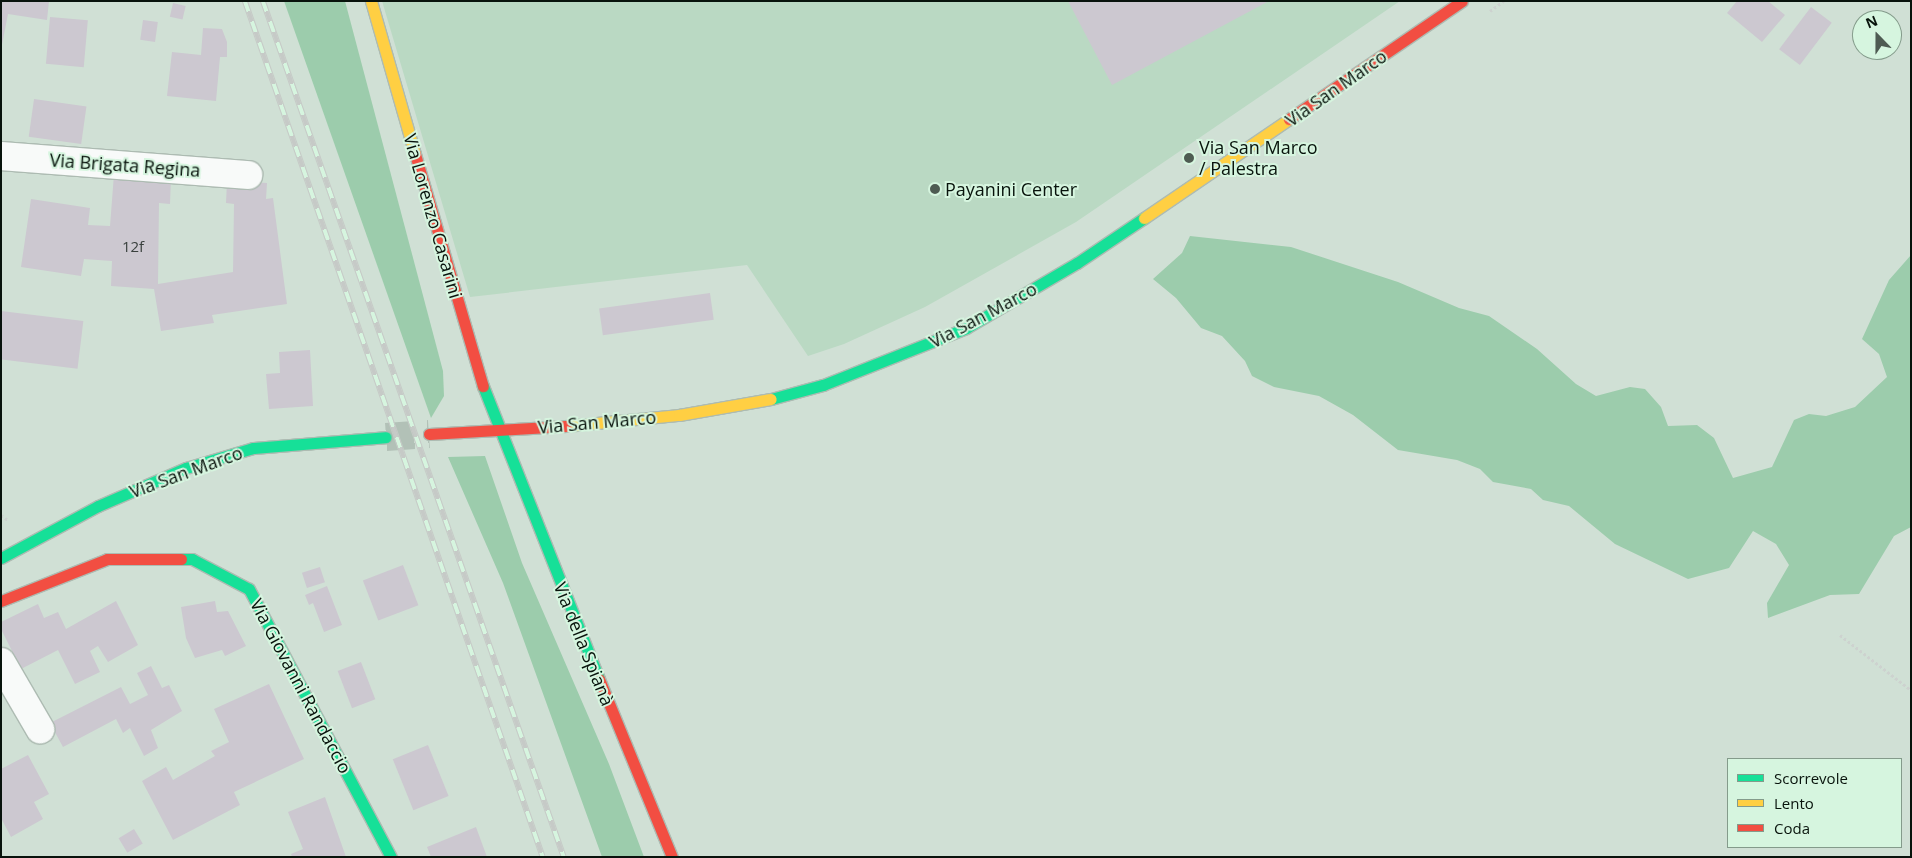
<!DOCTYPE html>
<meta charset="utf-8">
<style>
body{margin:0}
#map{position:relative;width:1912px;height:858px;overflow:hidden;background:#d0e0d5;font-family:"Open Sans",sans-serif}
div>[style]{position:absolute}
[style*='--x']{left:calc(var(--x)*1px);top:calc(var(--y)*1px);width:calc(var(--w)*1px);rotate:calc(var(--a)*1deg)}
.green>*{inset:0;background:#bad9c3}
.forest>*{inset:0;background:#9cccac}
.building>*{inset:0;background:#ccc8d0;transform-origin:0 0}
.secondary-tunnel>*{height:28px;margin-top:-14px;transform-origin:0;background:repeating-linear-gradient(90deg,#b2c1b7 0 28px,transparent 0 42px)}
.path>*{height:3px;margin-top:-1.5px;transform-origin:0;background:repeating-linear-gradient(90deg,#cdd2cf 0 2.5px,transparent 0 5px)}
.roads{filter:drop-shadow(1px 0 #adbbb2) drop-shadow(-1px 0 #adbbb2) drop-shadow(0 1px #adbbb2) drop-shadow(0 -1px #adbbb2)}
.street>*{height:28px;margin:-14px;padding:0 14px;transform-origin:14px;border-radius:14px;background:#f8faf9}
.fast>*{height:11px;margin:-5.5px;padding:0 5.5px;transform-origin:5.5px;border-radius:5.5px;background:#16e098}
.slow>*{height:11px;margin:-5.5px;padding:0 5.5px;transform-origin:5.5px;border-radius:5.5px;background:#ffcf43}
.jam>*{height:11px;margin:-5.5px;padding:0 5.5px;transform-origin:5.5px;border-radius:5.5px;background:#f24e42}
.rail>*{height:5.5px;margin-top:-2.75px;transform-origin:0;background:repeating-linear-gradient(90deg,#d6f5df 0 11px,#c6cac7 0 22px);box-sizing:border-box;border-block:1px solid #c6cac7}
.dots>*{width:14px;height:14px;translate:-50% -50%;box-sizing:border-box;border:2px solid #d6f5df;border-radius:50%}
span{translate:-50% -50%;white-space:nowrap;text-align:center;line-height:1.15;-webkit-text-stroke:4px #d6f5df;paint-order:stroke}
.number-label{font-size:15px;color:#39403d}
.number-label span{-webkit-text-stroke-width:0}
.street-label{font-size:18px;color:#08130c}
.poi-label{font-size:18px;color:#08130c}
.left{translate:0 -50%;text-align:left}
.frame{position:absolute;inset:0;border:2px solid #08130c;pointer-events:none}
.legend{position:absolute;left:1727px;top:758px;width:175px;height:90px;box-sizing:border-box;background:#d6f5df;border:1px solid #849b8b;margin:0;padding:6px 9px;list-style:none;font-size:15px;color:#08130c}
.legend li{display:flex;align-items:center;gap:10px;height:25px}
.legend b{width:25px;border:1px solid #849b8b}
.north{position:absolute;left:1852px;top:10px;width:50px;height:50px;box-sizing:border-box;background:#d6f5df;border:1px solid #849b8b;border-radius:50%;rotate:338deg;font-size:14px;font-weight:700;line-height:20px;text-align:center;color:#08130c}
.north::after{content:'';display:block;margin:auto;width:18px;height:22px;background:#4e5b52;clip-path:polygon(50% 0,100% 100%,50% 72%,0 100%)}
</style>
<div id="map">
<div class="green">
<div style="clip-path:polygon(382px 1px,1400px 1px,1076px 222px,925px 307px,844px 344px,808px 356px,747px 265px,470px 297px)"></div>
</div>
<div class="forest">
<div style="clip-path:polygon(284px 1px,345px 1px,443px 371px,444px 396px,431px 418px)"></div>
<div style="clip-path:polygon(1190px 236px,1291px 247px,1398px 282px,1459px 308px,1489px 316px,1537px 349px,1576px 384px,1596px 396px,1630px 387px,1645px 389px,1661px 407px,1668px 426px,1697px 425px,1714px 438px,1733px 478px,1772px 467px,1794px 420px,1809px 414px,1826px 416px,1855px 407px,1887px 377px,1879px 354px,1862px 339px,1889px 280px,1911px 255px,1911px 527px,1894px 536px,1859px 594px,1830px 595px,1768px 618px,1767px 603px,1789px 565px,1776px 544px,1753px 531px,1729px 568px,1688px 579px,1615px 544px,1569px 506px,1543px 500px,1531px 489px,1493px 482px,1480px 469px,1457px 460px,1398px 450px,1353px 415px,1319px 396px,1274px 387px,1252px 376px,1245px 361px,1222px 336px,1201px 328px,1176px 298px,1153px 279px,1182px 253px)"></div>
<div style="clip-path:polygon(485px 456px,522px 563px,609px 764px,644px 857px,602px 857px,503px 583px,448px 457px)"></div>
</div>
<div class="building">
<div style="clip-path:polygon(1px 1px,49px 1px,47px 20px,8px 14px,1px 50px)"></div>
<div style="clip-path:polygon(1068px 1px,1269px 1px,1112px 85px)"></div>
<div style="clip-path:polygon(1737px 1px,1768px 1px,1785px 15px,1762px 42px,1727px 13px)"></div>
<div style="left:173px;top:3px;width:13px;height:14px;rotate:13deg"></div>
<div style="left:1811px;top:7px;width:26px;height:53px;rotate:37deg"></div>
<div style="left:50px;top:17px;width:38px;height:47px;rotate:5deg"></div>
<div style="left:143px;top:20px;width:15px;height:20px;rotate:8deg"></div>
<div style="clip-path:polygon(203px 28px,222px 29px,227px 42px,227px 57px,220px 57px,216px 101px,167px 96px,172px 52px,201px 55px)"></div>
<div style="left:34px;top:99px;width:53px;height:38px;rotate:8deg"></div>
<div style="clip-path:polygon(114px 174px,171px 178px,170px 204px,159px 203px,158px 284px,233px 272px,234px 204px,226px 203px,227px 181px,267px 183px,266px 199px,273px 198px,287px 304px,212px 315px,214px 323px,161px 331px,154px 289px,111px 286px,112px 261px,84px 259px,81px 276px,21px 267px,31px 199px,90px 208px,88px 225px,110px 226px)"></div>
<div style="left:710px;top:293px;width:27px;height:112px;rotate:82deg"></div>
<div style="left:1px;top:311px;width:83px;height:48px;rotate:7deg"></div>
<div style="clip-path:polygon(310px 350px,313px 406px,269px 409px,266px 374px,280px 373px,279px 352px)"></div>
<div style="left:403px;top:565px;width:43px;height:43px;rotate:69deg"></div>
<div style="left:320px;top:567px;width:16px;height:19px;rotate:72deg"></div>
<div style="clip-path:polygon(327px 586px,342px 625px,324px 632px,313px 603px,309px 605px,305px 595px)"></div>
<div style="clip-path:polygon(116px 601px,138px 645px,108px 662px,98px 646px,90px 651px,100px 672px,75px 684px,58px 650px,21px 669px,1px 629px,1px 622px,38px 604px,44px 618px,58px 612px,66px 629px)"></div>
<div style="clip-path:polygon(215px 601px,217px 612px,228px 611px,246px 646px,225px 656px,222px 650px,195px 658px,186px 638px,181px 607px)"></div>
<div style="left:361px;top:662px;width:40px;height:25px;rotate:69deg"></div>
<div style="clip-path:polygon(151px 666px,162px 688px,169px 685px,182px 711px,151px 730px,158px 748px,144px 756px,130px 728px,123px 733px,116px 719px,63px 747px,50px 723px,121px 687px,130px 704px,148px 695px,137px 673px)"></div>
<div style="clip-path:polygon(269px 684px,304px 759px,234px 792px,240px 805px,173px 840px,142px 781px,166px 767px,173px 780px,215px 756px,211px 751px,229px 742px,214px 709px)"></div>
<div style="left:428px;top:745px;width:55px;height:38px;rotate:68deg"></div>
<div style="clip-path:polygon(28px 755px,49px 794px,34px 802px,43px 819px,11px 837px,1px 818px,1px 769px)"></div>
<div style="clip-path:polygon(325px 797px,346px 857px,292px 857px,291px 854px,303px 849px,288px 812px)"></div>
<div style="clip-path:polygon(476px 827px,487px 857px,431px 857px,427px 847px)"></div>
<div style="left:134px;top:829px;width:17px;height:18px;rotate:59deg"></div>
</div>
<div class="secondary-tunnel">
<div style="--x:386;--y:437;--w:43;--a:-4"></div>
</div>
<div class="path">
<div style="--x:1490;--y:11;--w:17;--a:-36"></div>
<div style="--x:1;--y:515;--w:9;--a:36"></div>
<div style="--x:1840;--y:635;--w:90;--a:37.8"></div>
</div>
<div class="roads">
<div class="street">
<div style="--x:1;--y:156;--w:248;--a:4.4"></div>
<div style="--x:1;--y:662;--w:78;--a:59.8"></div>
</div>
<div class="fast">
<div style="--x:483;--y:386;--w:315;--a:68.4"></div>
<div style="--x:771;--y:399;--w:54;--a:-15.1"></div>
<div style="--x:823;--y:385;--w:154;--a:-21.7"></div>
<div style="--x:966;--y:328;--w:129;--a:-30.4"></div>
<div style="--x:1077;--y:263;--w:81;--a:-33.9"></div>
<div style="--x:1;--y:558;--w:110;--a:-28.2"></div>
<div style="--x:98;--y:506;--w:96;--a:-23.4"></div>
<div style="--x:186;--y:468;--w:70;--a:-16.6"></div>
<div style="--x:253;--y:448;--w:133;--a:-4.7"></div>
<div style="--x:181;--y:559;--w:11;--a:0"></div>
<div style="--x:192;--y:559;--w:64;--a:27.8"></div>
<div style="--x:249;--y:589;--w:303;--a:62.1"></div>
</div>
<div class="slow">
<div style="--x:371;--y:1;--w:159;--a:74"></div>
<div style="--x:1144;--y:218;--w:176;--a:-34.3"></div>
<div style="--x:566;--y:426;--w:114;--a:-5.6"></div>
<div style="--x:679;--y:415;--w:93;--a:-9.9"></div>
</div>
<div class="jam">
<div style="--x:1289;--y:119;--w:209;--a:-34.3"></div>
<div style="--x:415;--y:154;--w:242;--a:73.7"></div>
<div style="--x:429;--y:434;--w:137;--a:-3.3"></div>
<div style="--x:1;--y:601;--w:114;--a:-21.6"></div>
<div style="--x:107;--y:559;--w:74;--a:0"></div>
<div style="--x:599;--y:679;--w:192;--a:67.7"></div>
</div>
</div>
<div class="rail">
<div style="--x:245;--y:1;--w:906;--a:70.81"></div>
<div style="--x:263;--y:1;--w:907;--a:70.63"></div>
</div>
<div class="dots">
<div style="left:1189px;top:158px;background:#4e5b52"></div>
<div style="left:935px;top:189px;background:#4e5b52"></div>
</div>
<div class="number-label">
<span style="left:133px;top:247px">12f</span>
</div>
<div class="street-label">
<span style="left:1336px;top:88px;rotate:-35deg">Via San Marco</span>
<span style="left:125px;top:165px;rotate:4deg">Via Brigata Regina</span>
<span style="left:433px;top:216px;rotate:74deg">Via Lorenzo Casarini</span>
<span style="left:983px;top:315px;rotate:-28deg">Via San Marco</span>
<span style="left:597px;top:422px;rotate:-5deg">Via San Marco</span>
<span style="left:186px;top:472px;rotate:-20deg">Via San Marco</span>
<span style="left:584px;top:644px;rotate:68deg">Via della Spianà</span>
<span style="left:301px;top:686px;rotate:62deg">Via Giovanni Randaccio</span>
</div>
<div class="poi-label">
<span class="left" style="left:1199px;top:158px">Via San Marco<br>/ Palestra</span>
<span class="left" style="left:945px;top:189px">Payanini Center</span>
</div>
<div class="frame"></div>
<ul class="legend">
<li><b style="height:6px;background:#16e098"></b>Scorrevole</li>
<li><b style="height:6px;background:#ffcf43"></b>Lento</li>
<li><b style="height:6px;background:#f24e42"></b>Coda</li>
</ul>
<div class="north">N</div>
</div>
